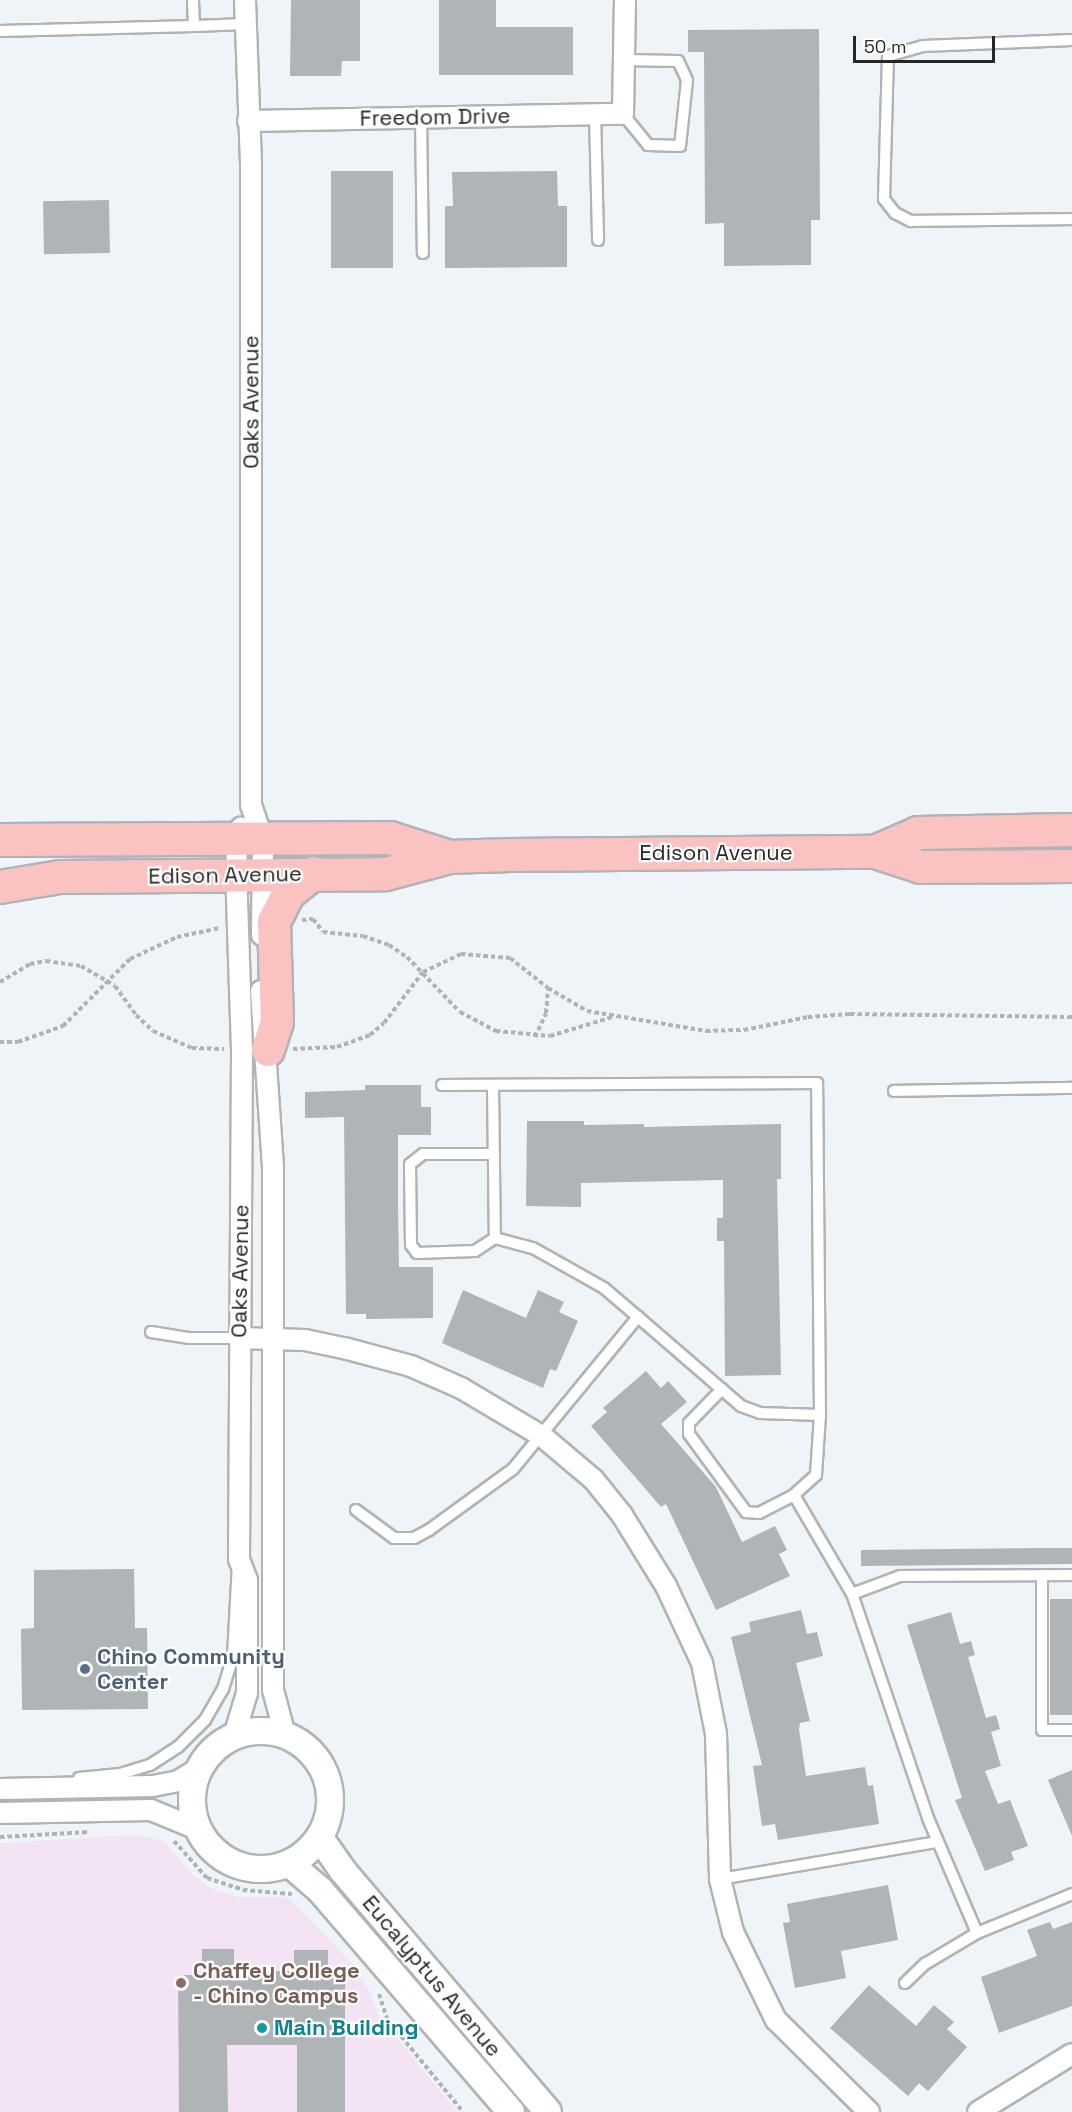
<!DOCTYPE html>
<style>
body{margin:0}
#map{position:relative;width:1072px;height:2112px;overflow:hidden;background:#eff4f8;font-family:"Space Grotesk",sans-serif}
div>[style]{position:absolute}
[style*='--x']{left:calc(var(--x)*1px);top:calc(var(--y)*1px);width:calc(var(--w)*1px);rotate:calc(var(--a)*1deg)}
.education>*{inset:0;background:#f3e3f5}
.building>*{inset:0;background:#afb4b7;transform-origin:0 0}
.path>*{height:4px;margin-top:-2px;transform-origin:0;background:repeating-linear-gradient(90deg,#afb3b6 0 4.5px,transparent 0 7.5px)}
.roads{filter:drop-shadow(2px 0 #afb4b7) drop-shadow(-2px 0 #afb4b7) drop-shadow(0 2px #afb4b7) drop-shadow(0 -2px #afb4b7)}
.service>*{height:10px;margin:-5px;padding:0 5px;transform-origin:5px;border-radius:5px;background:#fff}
.minor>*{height:20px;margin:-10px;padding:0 10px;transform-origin:10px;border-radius:10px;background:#fff}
.tertiary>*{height:26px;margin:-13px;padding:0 13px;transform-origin:13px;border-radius:13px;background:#fff}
.tertiary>.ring{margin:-13px;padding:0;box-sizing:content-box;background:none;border:26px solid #fff;border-radius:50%}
.primary>*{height:32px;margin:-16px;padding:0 16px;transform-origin:16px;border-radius:16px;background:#fbc2c2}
.dots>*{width:16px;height:16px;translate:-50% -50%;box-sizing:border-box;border:3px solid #fff;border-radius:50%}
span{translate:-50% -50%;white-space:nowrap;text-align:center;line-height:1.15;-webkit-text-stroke:4.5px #fff;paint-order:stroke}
.street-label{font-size:22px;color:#242627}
.service-label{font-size:22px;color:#4e5e75;font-weight:700}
.left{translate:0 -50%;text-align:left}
.education-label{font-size:22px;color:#785e54;font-weight:700}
.culture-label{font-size:22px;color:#0d838f;font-weight:700}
.scale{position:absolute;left:853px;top:36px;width:142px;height:27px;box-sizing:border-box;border:3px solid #242627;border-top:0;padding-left:8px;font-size:18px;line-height:21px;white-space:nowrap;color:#242627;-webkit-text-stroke:4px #fff;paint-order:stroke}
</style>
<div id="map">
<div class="education">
<div style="clip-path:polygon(139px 1835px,164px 1841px,192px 1874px,211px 1888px,236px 1897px,285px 1897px,291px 1900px,352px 1964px,371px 1994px,379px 2016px,457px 2112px,0 2112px,0 1843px)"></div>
</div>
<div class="building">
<div style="clip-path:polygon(291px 0,360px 0,360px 61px,342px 61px,341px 76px,290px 76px)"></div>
<div style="clip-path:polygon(439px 0,496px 0,496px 27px,573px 27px,573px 75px,439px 75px)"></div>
<div style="clip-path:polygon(819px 29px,820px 220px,811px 220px,811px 265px,724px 266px,724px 223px,705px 224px,704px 52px,688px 52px,688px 30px)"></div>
<div style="left:393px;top:171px;width:97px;height:62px;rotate:90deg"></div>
<div style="clip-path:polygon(557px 171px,558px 206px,567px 206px,567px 267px,445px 268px,445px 206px,453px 206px,452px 172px)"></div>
<div style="left:109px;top:200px;width:53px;height:66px;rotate:89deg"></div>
<div style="clip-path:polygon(365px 1085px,421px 1085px,421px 1107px,431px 1107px,431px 1135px,398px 1135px,398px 1205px,399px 1267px,433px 1267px,433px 1318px,366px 1319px,366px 1314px,346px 1314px,344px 1117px,305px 1118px,305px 1092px,365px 1090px)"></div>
<div style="clip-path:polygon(527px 1121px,584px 1121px,584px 1125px,644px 1124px,644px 1127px,781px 1124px,781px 1179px,777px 1179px,781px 1375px,725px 1376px,724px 1241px,717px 1241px,717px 1218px,723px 1218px,723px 1180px,581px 1183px,581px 1207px,526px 1206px)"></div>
<div style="clip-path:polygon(463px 1290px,526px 1318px,538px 1290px,564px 1302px,559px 1312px,578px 1321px,556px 1371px,550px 1369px,543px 1388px,442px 1343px)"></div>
<div style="clip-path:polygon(646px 1371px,661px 1388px,668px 1381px,687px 1402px,661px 1424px,716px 1487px,742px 1542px,775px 1526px,787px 1550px,779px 1554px,790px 1576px,716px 1610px,666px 1504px,661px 1507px,591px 1426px,607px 1412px,603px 1408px)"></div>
<div style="clip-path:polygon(1043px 1548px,1072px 1548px,1072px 1564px,861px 1566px,861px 1550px)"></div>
<div style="clip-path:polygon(134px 1569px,135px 1628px,147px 1628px,148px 1709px,22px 1710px,21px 1629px,34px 1628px,34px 1570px)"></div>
<div style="left:1072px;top:1599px;width:116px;height:22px;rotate:90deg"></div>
<div style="clip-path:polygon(801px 1610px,807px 1634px,817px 1632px,823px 1656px,796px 1663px,810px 1721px,800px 1723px,799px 1729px,806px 1776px,865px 1767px,868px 1786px,873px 1785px,879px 1824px,778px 1840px,775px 1824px,762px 1826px,753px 1766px,762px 1765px,731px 1637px,751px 1632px,749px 1622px)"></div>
<div style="clip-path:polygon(951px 1612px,960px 1644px,971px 1641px,975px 1655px,968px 1657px,986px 1718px,996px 1715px,1000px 1729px,991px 1732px,1001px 1766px,985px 1771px,998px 1804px,1010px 1800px,1028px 1846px,1011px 1852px,1014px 1860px,985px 1871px,955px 1800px,962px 1798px,907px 1625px)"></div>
<div style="clip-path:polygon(1072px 1770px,1072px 1836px,1048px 1780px)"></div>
<div style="clip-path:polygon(888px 1885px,898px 1940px,841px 1951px,846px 1978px,795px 1988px,783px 1923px,790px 1922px,787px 1904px)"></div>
<div style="clip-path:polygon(1050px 1922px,1053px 1929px,1072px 1922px,1072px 2006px,999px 2033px,981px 1977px,1037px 1956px,1027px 1930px)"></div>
<div style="clip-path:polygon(202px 1949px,234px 1949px,234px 1971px,294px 1971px,294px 1950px,328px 1950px,328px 1975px,345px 1975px,345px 2112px,297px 2112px,297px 2045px,227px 2045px,228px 2112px,179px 2112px,178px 1975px,202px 1975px)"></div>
<div style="clip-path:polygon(869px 1985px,916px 2026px,934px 2005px,954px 2022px,947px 2029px,967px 2047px,928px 2091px,919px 2083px,908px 2096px,830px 2028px)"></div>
</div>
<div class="path">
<div style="--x:302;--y:920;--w:11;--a:-5"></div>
<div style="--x:313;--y:919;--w:16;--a:52"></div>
<div style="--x:323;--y:932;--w:40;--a:5.7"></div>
<div style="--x:363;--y:936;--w:28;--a:19"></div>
<div style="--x:389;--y:945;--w:22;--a:34"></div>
<div style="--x:407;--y:957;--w:76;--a:46.1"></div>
<div style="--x:460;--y:1012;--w:41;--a:27.8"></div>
<div style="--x:496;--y:1031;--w:54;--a:5.3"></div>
<div style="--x:550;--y:1036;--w:66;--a:-16.8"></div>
<div style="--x:0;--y:982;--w:35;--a:-31"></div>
<div style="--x:30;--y:964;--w:16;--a:-11"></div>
<div style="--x:46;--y:961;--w:35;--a:8"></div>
<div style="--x:81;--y:966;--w:39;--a:30"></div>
<div style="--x:115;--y:986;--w:36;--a:54"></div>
<div style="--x:136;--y:1015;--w:23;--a:43"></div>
<div style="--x:153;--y:1031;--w:43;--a:23.6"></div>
<div style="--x:192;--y:1048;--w:32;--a:2"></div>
<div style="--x:535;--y:1037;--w:26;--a:-65"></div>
<div style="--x:546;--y:1013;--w:25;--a:-85"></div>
<div style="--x:0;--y:1042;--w:18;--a:0"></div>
<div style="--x:18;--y:1042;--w:48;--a:-19.6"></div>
<div style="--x:63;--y:1026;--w:95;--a:-45"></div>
<div style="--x:130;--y:959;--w:52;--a:-25.1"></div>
<div style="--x:177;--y:937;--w:44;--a:-11.8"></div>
<div style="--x:293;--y:1049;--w:44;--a:-2.6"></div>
<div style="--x:337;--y:1047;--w:35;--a:-20"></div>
<div style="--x:370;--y:1035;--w:18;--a:-41"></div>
<div style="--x:384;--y:1023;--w:64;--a:-52.6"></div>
<div style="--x:423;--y:972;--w:42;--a:-25.3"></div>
<div style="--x:461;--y:954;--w:49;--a:4.7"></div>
<div style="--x:510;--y:958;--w:48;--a:38.3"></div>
<div style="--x:548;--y:988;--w:45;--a:30.5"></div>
<div style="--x:587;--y:1011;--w:121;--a:9.5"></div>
<div style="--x:706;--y:1031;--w:38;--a:-2"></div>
<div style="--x:744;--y:1030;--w:65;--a:-11.5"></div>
<div style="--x:808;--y:1017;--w:42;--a:-4.1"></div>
<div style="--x:850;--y:1014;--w:222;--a:0.8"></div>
<div style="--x:0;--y:1837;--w:89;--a:-3.2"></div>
<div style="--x:174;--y:1841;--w:50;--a:48.3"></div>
<div style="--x:207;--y:1878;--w:38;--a:18"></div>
<div style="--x:243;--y:1890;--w:49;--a:4.7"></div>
<div style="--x:379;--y:1994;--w:26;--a:72"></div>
<div style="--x:387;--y:2019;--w:120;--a:50.7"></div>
</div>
<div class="roads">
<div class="service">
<div style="--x:193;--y:0;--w:26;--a:88"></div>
<div style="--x:194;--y:26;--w:52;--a:-2.2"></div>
<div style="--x:0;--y:31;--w:194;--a:-1.5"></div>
<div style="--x:1072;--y:40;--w:149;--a:177.7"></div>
<div style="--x:923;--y:46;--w:36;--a:164"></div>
<div style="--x:888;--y:56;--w:143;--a:91.6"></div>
<div style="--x:884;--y:199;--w:18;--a:52"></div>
<div style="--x:895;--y:213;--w:18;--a:27"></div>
<div style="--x:911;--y:221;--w:161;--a:-0.7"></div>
<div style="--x:595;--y:114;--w:126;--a:88.6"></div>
<div style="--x:623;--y:114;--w:40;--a:51"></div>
<div style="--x:648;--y:145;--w:32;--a:2"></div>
<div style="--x:680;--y:146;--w:66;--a:-83.9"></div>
<div style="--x:687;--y:80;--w:21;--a:-115"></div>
<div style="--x:678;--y:61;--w:54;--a:-178.9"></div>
<div style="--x:421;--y:117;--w:136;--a:89.2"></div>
<div style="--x:493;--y:1085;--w:153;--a:89.3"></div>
<div style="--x:495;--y:1238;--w:39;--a:15"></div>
<div style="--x:533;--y:1248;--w:81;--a:29.4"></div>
<div style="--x:604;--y:1288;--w:45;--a:40.5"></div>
<div style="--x:894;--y:1091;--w:178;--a:-1"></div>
<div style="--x:494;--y:1154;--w:71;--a:180"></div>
<div style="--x:423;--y:1154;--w:16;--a:142"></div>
<div style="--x:410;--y:1164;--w:81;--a:89.3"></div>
<div style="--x:411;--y:1245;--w:10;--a:53"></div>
<div style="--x:417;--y:1253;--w:58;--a:-2"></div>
<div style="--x:475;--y:1251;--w:24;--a:-33"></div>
<div style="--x:151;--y:1332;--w:39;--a:9"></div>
<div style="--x:190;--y:1338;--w:49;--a:0"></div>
<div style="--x:722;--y:1389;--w:47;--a:134.1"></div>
<div style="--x:689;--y:1423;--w:11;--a:90"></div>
<div style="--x:689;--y:1434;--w:97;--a:53.8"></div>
<div style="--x:746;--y:1512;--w:13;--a:4"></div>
<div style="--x:759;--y:1513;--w:39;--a:-27"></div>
<div style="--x:820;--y:1415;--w:60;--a:93.8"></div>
<div style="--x:816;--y:1475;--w:30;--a:138"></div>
<div style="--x:794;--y:1495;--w:115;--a:59.6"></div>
<div style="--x:356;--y:1510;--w:47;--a:36.4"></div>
<div style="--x:394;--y:1538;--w:20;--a:0"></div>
<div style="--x:414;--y:1538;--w:17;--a:-28"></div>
<div style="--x:429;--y:1530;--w:104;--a:-36"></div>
<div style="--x:513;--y:1469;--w:197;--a:-50.6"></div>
<div style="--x:638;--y:1317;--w:136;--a:40.8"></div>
<div style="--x:741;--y:1406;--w:20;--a:20"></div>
<div style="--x:760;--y:1413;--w:60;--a:1.9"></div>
<div style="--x:820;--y:1415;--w:332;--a:-90.5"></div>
<div style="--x:817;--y:1083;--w:375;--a:179.7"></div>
<div style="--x:1042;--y:1575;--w:155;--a:90"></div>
<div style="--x:1042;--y:1730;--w:30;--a:0"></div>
<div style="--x:79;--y:1778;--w:41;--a:-5.6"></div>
<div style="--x:120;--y:1774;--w:31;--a:-17"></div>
<div style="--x:150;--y:1765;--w:33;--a:-33"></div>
<div style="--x:178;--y:1747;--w:38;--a:-45"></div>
<div style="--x:205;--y:1720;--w:36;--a:-60"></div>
<div style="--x:223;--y:1689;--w:34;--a:-73"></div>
<div style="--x:233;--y:1656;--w:91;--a:-86.9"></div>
<div style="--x:720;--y:1879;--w:220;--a:-9.7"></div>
<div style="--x:977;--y:1933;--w:125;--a:-113.1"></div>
<div style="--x:928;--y:1818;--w:237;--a:-108.7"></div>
<div style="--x:852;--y:1594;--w:51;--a:-20.6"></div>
<div style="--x:900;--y:1576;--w:172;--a:-0.3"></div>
<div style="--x:905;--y:1983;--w:28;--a:-44"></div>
<div style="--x:925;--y:1964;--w:61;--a:-30.8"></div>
<div style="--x:977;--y:1933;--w:103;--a:-22.3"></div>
</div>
<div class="minor">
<div style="--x:245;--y:0;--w:163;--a:87.9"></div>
<div style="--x:251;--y:163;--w:642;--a:90"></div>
<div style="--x:251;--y:805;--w:37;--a:71"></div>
<div style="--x:263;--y:840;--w:95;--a:90.6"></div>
<div style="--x:248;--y:121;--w:375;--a:-1.1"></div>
<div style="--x:623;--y:114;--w:114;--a:-89"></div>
<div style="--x:261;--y:991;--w:176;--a:86.1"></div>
<div style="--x:273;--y:1167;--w:523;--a:90"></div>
<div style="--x:273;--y:1690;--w:47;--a:75.1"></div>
<div style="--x:239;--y:1338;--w:66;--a:1.7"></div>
<div style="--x:305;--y:1340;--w:40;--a:12"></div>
<div style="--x:344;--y:1348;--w:69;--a:15"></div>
<div style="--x:411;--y:1366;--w:55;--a:23.7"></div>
<div style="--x:461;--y:1388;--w:94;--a:30.7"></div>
<div style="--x:542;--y:1436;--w:68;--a:40.2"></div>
<div style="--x:594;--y:1480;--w:45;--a:51.3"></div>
<div style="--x:622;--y:1515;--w:84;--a:58.2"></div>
<div style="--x:666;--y:1586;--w:85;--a:64.9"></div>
<div style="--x:702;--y:1663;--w:72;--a:78.8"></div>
<div style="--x:716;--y:1734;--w:145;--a:88.4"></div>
<div style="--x:720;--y:1879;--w:55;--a:76.2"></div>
<div style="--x:733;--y:1932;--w:98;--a:64"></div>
<div style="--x:776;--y:2020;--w:131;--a:44.7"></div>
<div style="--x:234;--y:1736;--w:45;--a:-73.2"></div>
<div style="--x:247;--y:1693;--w:113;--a:-90"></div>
<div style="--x:247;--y:1580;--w:22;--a:-111"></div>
<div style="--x:239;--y:1559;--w:509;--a:-89.66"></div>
<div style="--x:242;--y:1050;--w:177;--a:-91.9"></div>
<div style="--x:236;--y:873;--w:33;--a:-88"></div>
<div style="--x:237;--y:840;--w:13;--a:-72"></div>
<div style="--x:0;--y:1789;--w:153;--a:-1.1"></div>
<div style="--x:153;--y:1786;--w:25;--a:-11"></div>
<div style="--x:178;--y:1781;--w:23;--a:-31"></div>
<div style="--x:0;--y:1813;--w:151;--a:-1.1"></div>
<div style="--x:151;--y:1810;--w:50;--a:22.4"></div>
<div style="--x:978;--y:2112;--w:110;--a:-31.7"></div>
</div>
<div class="tertiary">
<div class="ring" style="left:192px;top:1731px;width:112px;height:112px"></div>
<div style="--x:320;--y:1838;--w:40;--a:55.1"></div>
<div style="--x:343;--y:1871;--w:316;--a:49.6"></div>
<div style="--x:290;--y:1864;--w:40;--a:41"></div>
<div style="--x:320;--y:1890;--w:293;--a:49.3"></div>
</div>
<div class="primary">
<div style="--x:0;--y:840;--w:390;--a:-0.3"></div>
<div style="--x:390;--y:838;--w:63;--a:17.6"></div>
<div style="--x:875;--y:852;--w:47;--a:-23.8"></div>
<div style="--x:918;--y:833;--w:154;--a:-1.1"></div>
<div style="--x:0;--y:887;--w:61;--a:-9.5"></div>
<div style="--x:60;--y:877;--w:326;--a:-0.5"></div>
<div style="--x:386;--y:874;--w:66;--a:-14.9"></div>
<div style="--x:450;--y:857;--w:60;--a:-1.9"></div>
<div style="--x:510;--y:855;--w:365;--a:-0.5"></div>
<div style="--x:875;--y:852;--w:48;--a:18.1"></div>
<div style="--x:921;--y:867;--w:151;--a:-0.4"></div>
<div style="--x:268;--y:1050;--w:29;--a:-72"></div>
<div style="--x:277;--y:1022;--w:100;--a:-91.7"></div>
<div style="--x:274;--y:922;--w:31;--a:-63"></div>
<div style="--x:288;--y:894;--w:33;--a:-39"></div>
</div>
</div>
<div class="dots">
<div style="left:85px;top:1669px;background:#5c6f8a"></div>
<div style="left:181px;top:1983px;background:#8d6e63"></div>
<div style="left:262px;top:2028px;background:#0f9aa8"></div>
</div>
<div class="street-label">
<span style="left:435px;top:117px;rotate:-1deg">Freedom Drive</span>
<span style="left:251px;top:402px;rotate:-90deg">Oaks Avenue</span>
<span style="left:716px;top:853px">Edison Avenue</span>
<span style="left:225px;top:875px;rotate:-1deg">Edison Avenue</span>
<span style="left:240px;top:1271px;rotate:-89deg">Oaks Avenue</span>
<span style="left:432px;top:1976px;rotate:50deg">Eucalyptus Avenue</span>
</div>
<div class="service-label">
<span class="left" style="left:97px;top:1669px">Chino Community<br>Center</span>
</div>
<div class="education-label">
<span class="left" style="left:193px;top:1983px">Chaffey College<br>- Chino Campus</span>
</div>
<div class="culture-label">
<span class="left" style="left:274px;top:2028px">Main Building</span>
</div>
<div class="scale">50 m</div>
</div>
